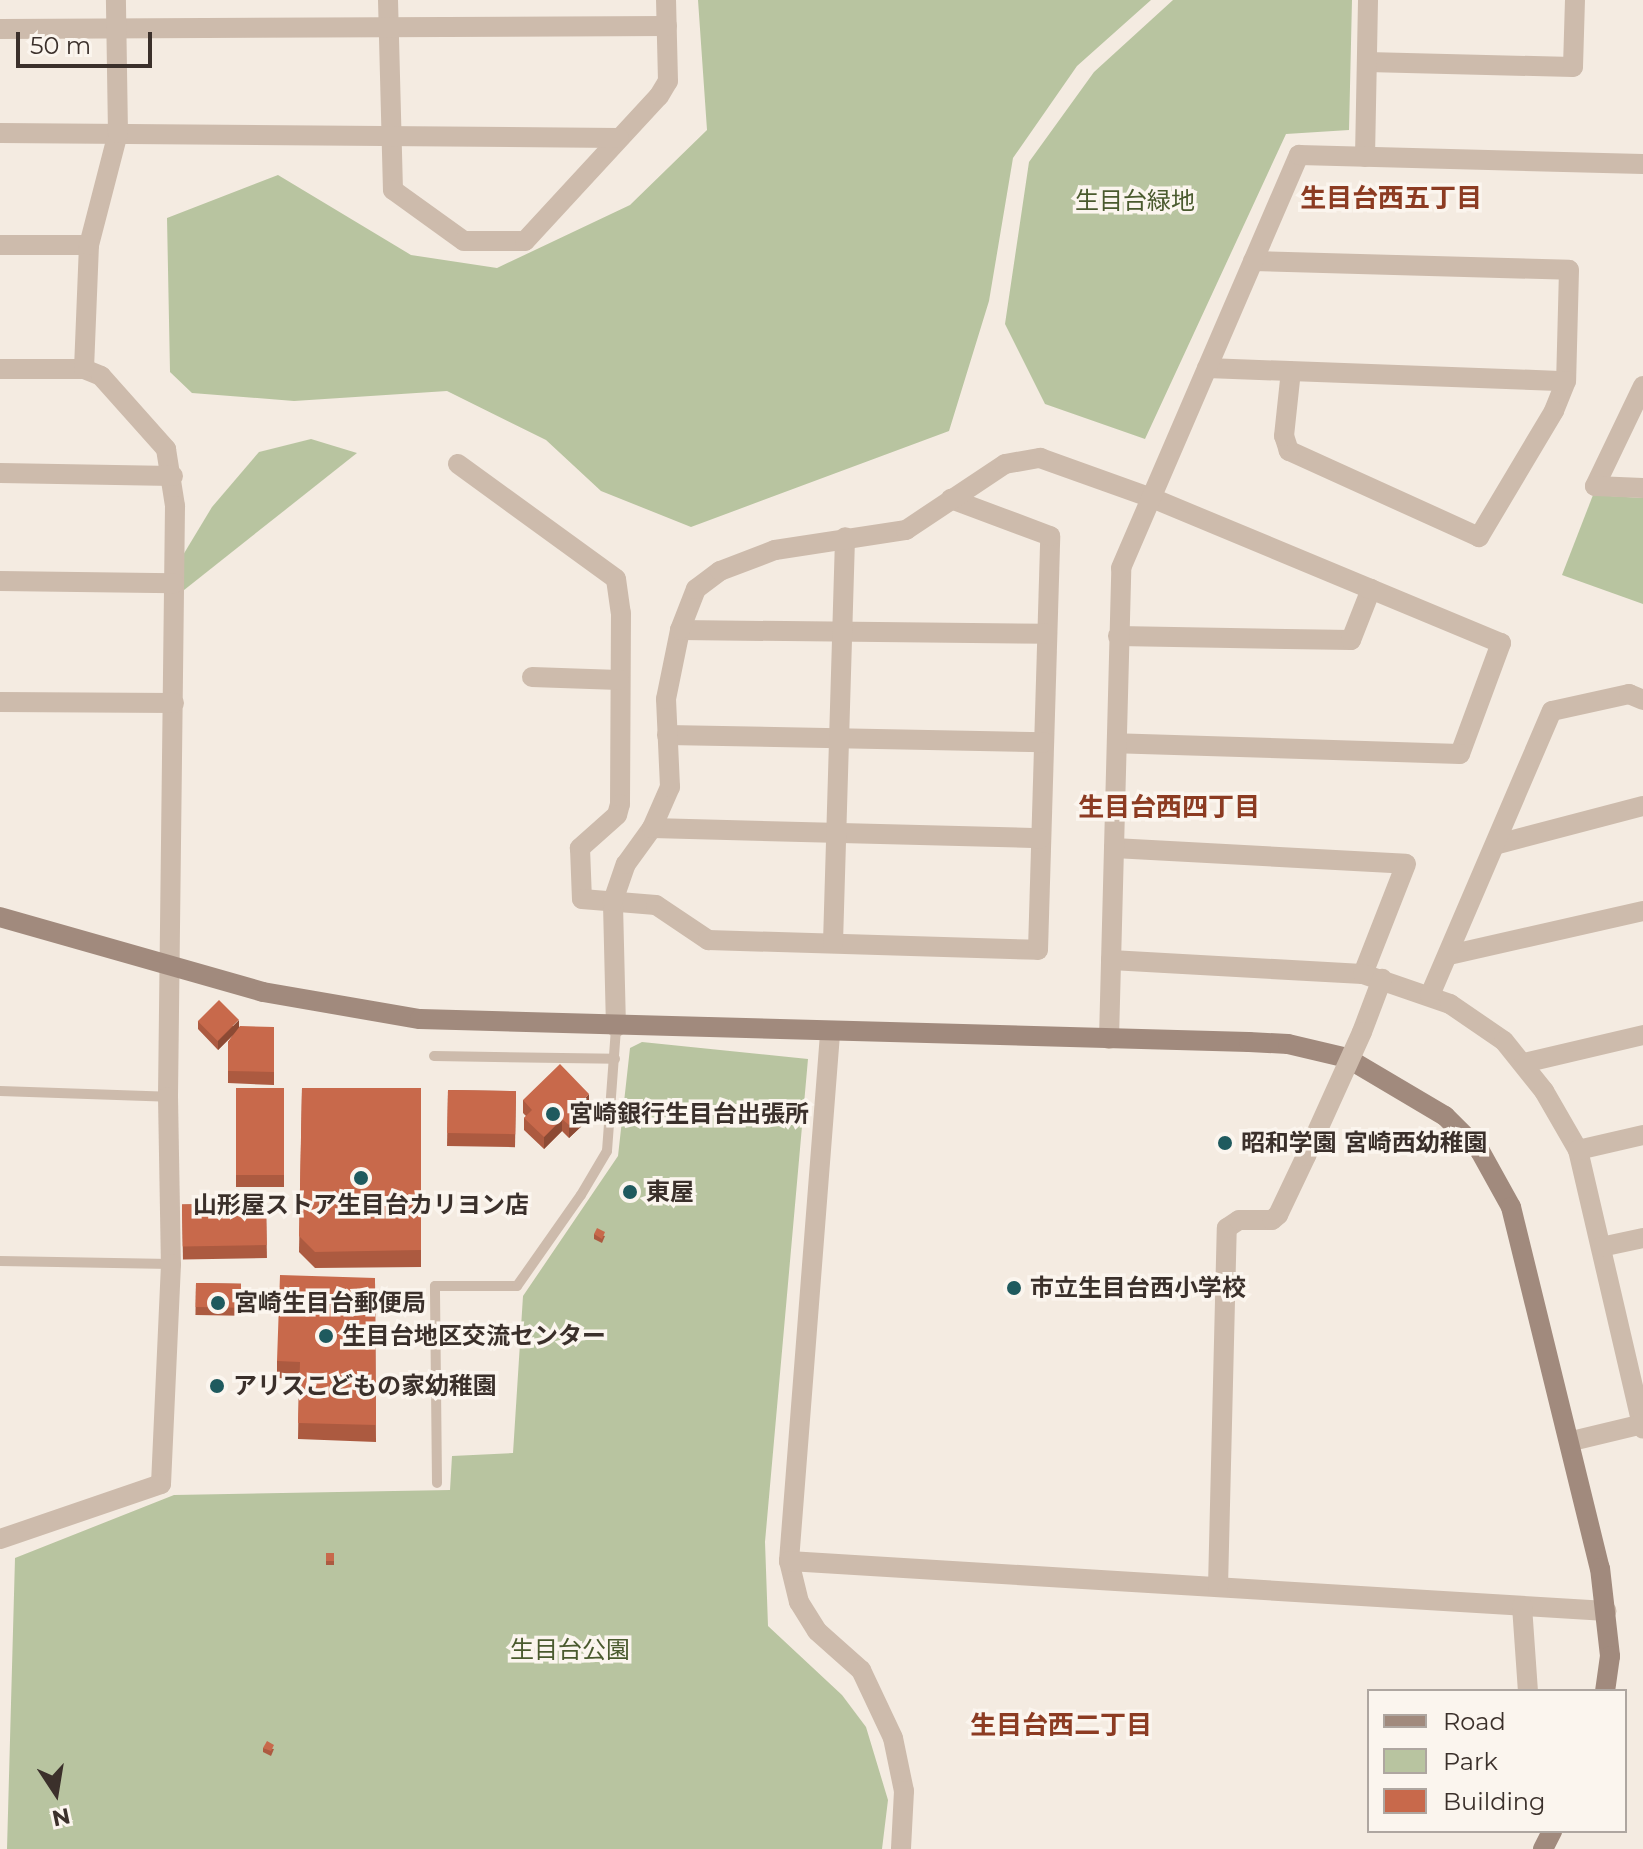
<!DOCTYPE html>
<meta charset="utf-8">
<style>
body{margin:0}
#map{position:relative;width:1643px;height:1849px;overflow:hidden;background:#f4ebe1;font-family:Montserrat,"Noto Sans JP",sans-serif}
div>[style]{position:absolute}
[style*='--x']{left:calc(var(--x)*1px);top:calc(var(--y)*1px);width:calc(var(--w)*1px);rotate:calc(var(--a)*1deg)}
.green>*{inset:0;background:#b8c4a0}
.lane>*{height:10px;margin:-5px;padding:0 5px;transform-origin:5px;border-radius:5px;background:#cdbbac}
.street>*{height:20px;margin:-10px;padding:0 10px;transform-origin:10px;border-radius:10px;background:#cdbbac}
.secondary>*{height:20px;margin:-10px;padding:0 10px;transform-origin:10px;border-radius:10px;background:#a18a7d}
.street-bridge>*{height:20px;margin:-10px;padding:0 10px;transform-origin:10px;border-radius:10px;background:#cdbbac}
.wall>*{inset:0;background:#ac5a40;transform-origin:0 0}
.shaded-wall>*{inset:0;background:#8c4a34}
.building>*{inset:0;background:#c8694b;transform-origin:0 0}
.dots>*{width:22px;height:22px;translate:-50% -50%;box-sizing:border-box;border:4px solid #fbf5ee;border-radius:50%}
span{translate:-50% -50%;white-space:nowrap;text-align:center;line-height:1.15;-webkit-text-stroke:7px #fbf5ee;paint-order:stroke}
.park-label{font-size:24px;color:#4a5a2e}
.poi-label{font-size:24px;color:#3b302b;font-weight:700}
.left{translate:0 -50%;text-align:left}
.neighbourhood-label{font-size:26px;color:#8c3b22;font-weight:700}
.legend{position:absolute;left:1367px;top:1689px;width:260px;height:144px;box-sizing:border-box;background:#fbf5ee;border:2px solid #aea6a0;margin:0;padding:10px 14px;list-style:none;font-size:24px;color:#3b302b}
.legend li{display:flex;align-items:center;gap:16px;height:40px}
.legend b{width:40px;border:2px solid #aea6a0}
.north{position:absolute;left:16px;top:1753px;width:80px;height:80px;-webkit-text-stroke:6px #fbf5ee;paint-order:stroke;rotate:168deg;font-size:22px;font-weight:700;line-height:32px;text-align:center;color:#3b302b}
.north::after{content:'';display:block;margin:auto;width:28px;height:36px;background:#3b302b;clip-path:polygon(50% 0,100% 100%,50% 72%,0 100%)}
.scale{position:absolute;left:16px;top:32px;width:136px;height:36px;box-sizing:border-box;border:4px solid #3b302b;border-top:0;padding-left:10px;font-size:24px;line-height:28px;white-space:nowrap;color:#3b302b;-webkit-text-stroke:6px #fbf5ee;paint-order:stroke}
</style>
<div id="map">
<div class="green">
<div style="clip-path:polygon(698px 0,1151px 0,1077px 66px,1013px 158px,989px 301px,949px 431px,691px 527px,601px 491px,546px 440px,447px 391px,294px 401px,192px 393px,170px 372px,167px 218px,278px 175px,411px 255px,497px 268px,630px 205px,707px 130px)"></div>
<div style="clip-path:polygon(1173px 0,1352px 0,1349px 130px,1286px 134px,1145px 439px,1045px 404px,1005px 324px,1029px 162px,1094px 72px)"></div>
<div style="clip-path:polygon(311px 439px,357px 453px,174px 598px,174px 570px,212px 507px,259px 452px)"></div>
<div style="clip-path:polygon(1593px 495px,1643px 498px,1643px 604px,1562px 575px)"></div>
<div style="clip-path:polygon(642px 1042px,808px 1059px,765px 1542px,768px 1626px,842px 1695px,866px 1727px,888px 1800px,882px 1849px,7px 1849px,15px 1558px,174px 1495px,450px 1490px,452px 1456px,513px 1453px,523px 1296px,618px 1156px,630px 1048px)"></div>
</div>
<div class="lane">
<div style="--x:434;--y:1056;--w:181;--a:0.9"></div>
<div style="--x:0;--y:1091;--w:168;--a:2"></div>
<div style="--x:0;--y:1261;--w:171;--a:1"></div>
<div style="--x:437;--y:1483;--w:197;--a:-90.6"></div>
<div style="--x:435;--y:1286;--w:82;--a:0"></div>
<div style="--x:517;--y:1286;--w:111;--a:-54.9"></div>
<div style="--x:581;--y:1195;--w:51;--a:-59.4"></div>
<div style="--x:607;--y:1151;--w:124;--a:-85.8"></div>
</div>
<div class="street">
<div style="--x:388;--y:0;--w:190;--a:88.5"></div>
<div style="--x:393;--y:190;--w:87;--a:35.7"></div>
<div style="--x:464;--y:241;--w:61;--a:0"></div>
<div style="--x:525;--y:241;--w:197;--a:-47.3"></div>
<div style="--x:659;--y:96;--w:17;--a:-59"></div>
<div style="--x:668;--y:81;--w:81;--a:-91.4"></div>
<div style="--x:0;--y:29;--w:667;--a:-0.26"></div>
<div style="--x:1367;--y:62;--w:206;--a:1.4"></div>
<div style="--x:1573;--y:67;--w:67;--a:-88.3"></div>
<div style="--x:0;--y:133;--w:619;--a:0.46"></div>
<div style="--x:1365;--y:157;--w:157;--a:-88.9"></div>
<div style="--x:0;--y:245;--w:89;--a:0"></div>
<div style="--x:1253;--y:261;--w:316;--a:1.6"></div>
<div style="--x:1569;--y:270;--w:111;--a:91.5"></div>
<div style="--x:1566;--y:381;--w:32;--a:112"></div>
<div style="--x:1554;--y:411;--w:147;--a:120.8"></div>
<div style="--x:1479;--y:537;--w:209;--a:-155.6"></div>
<div style="--x:1289;--y:451;--w:16;--a:-108"></div>
<div style="--x:1284;--y:436;--w:65;--a:-83.9"></div>
<div style="--x:1207;--y:368;--w:359;--a:2.1"></div>
<div style="--x:0;--y:369;--w:84;--a:0"></div>
<div style="--x:84;--y:369;--w:18;--a:22"></div>
<div style="--x:101;--y:376;--w:98;--a:48.3"></div>
<div style="--x:166;--y:449;--w:58;--a:81"></div>
<div style="--x:175;--y:506;--w:591;--a:90.68"></div>
<div style="--x:168;--y:1097;--w:167;--a:89"></div>
<div style="--x:171;--y:1264;--w:220;--a:92.6"></div>
<div style="--x:161;--y:1484;--w:170;--a:161.1"></div>
<div style="--x:84;--y:369;--w:124;--a:-87.7"></div>
<div style="--x:89;--y:245;--w:116;--a:-75.5"></div>
<div style="--x:118;--y:133;--w:133;--a:-90.9"></div>
<div style="--x:1643;--y:386;--w:111;--a:115.6"></div>
<div style="--x:1595;--y:486;--w:48;--a:2.4"></div>
<div style="--x:458;--y:464;--w:195;--a:36"></div>
<div style="--x:616;--y:579;--w:34;--a:82"></div>
<div style="--x:621;--y:613;--w:191;--a:90.3"></div>
<div style="--x:620;--y:804;--w:11;--a:105"></div>
<div style="--x:617;--y:815;--w:50;--a:138.3"></div>
<div style="--x:580;--y:848;--w:51;--a:87.8"></div>
<div style="--x:582;--y:899;--w:74;--a:4.6"></div>
<div style="--x:656;--y:905;--w:63;--a:33.9"></div>
<div style="--x:708;--y:940;--w:330;--a:1.7"></div>
<div style="--x:1038;--y:950;--w:414;--a:-88.3"></div>
<div style="--x:1050;--y:536;--w:106;--a:-159.5"></div>
<div style="--x:0;--y:473;--w:173;--a:1"></div>
<div style="--x:0;--y:581;--w:174;--a:0.7"></div>
<div style="--x:680;--y:630;--w:367;--a:0.6"></div>
<div style="--x:1118;--y:636;--w:233;--a:1"></div>
<div style="--x:1351;--y:640;--w:55;--a:-68.6"></div>
<div style="--x:532;--y:677;--w:87;--a:2"></div>
<div style="--x:0;--y:702;--w:174;--a:0.3"></div>
<div style="--x:667;--y:735;--w:377;--a:1.1"></div>
<div style="--x:652;--y:828;--w:389;--a:1.5"></div>
<div style="--x:1498;--y:844;--w:150;--a:-14.7"></div>
<div style="--x:1114;--y:848;--w:292;--a:3.1"></div>
<div style="--x:1406;--y:864;--w:118;--a:111.4"></div>
<div style="--x:833;--y:943;--w:406;--a:-88.3"></div>
<div style="--x:1449;--y:955;--w:199;--a:-12.8"></div>
<div style="--x:1111;--y:960;--w:252;--a:3.2"></div>
<div style="--x:1363;--y:974;--w:92;--a:19"></div>
<div style="--x:1450;--y:1004;--w:65;--a:34.4"></div>
<div style="--x:1504;--y:1041;--w:64;--a:51.3"></div>
<div style="--x:1544;--y:1091;--w:68;--a:60"></div>
<div style="--x:1578;--y:1150;--w:286;--a:76.9"></div>
<div style="--x:1430;--y:995;--w:309;--a:-66.8"></div>
<div style="--x:1552;--y:711;--w:79;--a:-12.4"></div>
<div style="--x:1629;--y:694;--w:15;--a:23"></div>
<div style="--x:616;--y:1027;--w:126;--a:-91.4"></div>
<div style="--x:613;--y:901;--w:39;--a:-71"></div>
<div style="--x:626;--y:864;--w:44;--a:-54.2"></div>
<div style="--x:652;--y:828;--w:45;--a:-66.3"></div>
<div style="--x:670;--y:787;--w:88;--a:-92.6"></div>
<div style="--x:666;--y:699;--w:70;--a:-78.5"></div>
<div style="--x:680;--y:630;--w:44;--a:-68.7"></div>
<div style="--x:696;--y:589;--w:30;--a:-37"></div>
<div style="--x:720;--y:571;--w:59;--a:-20.9"></div>
<div style="--x:775;--y:550;--w:133;--a:-8.7"></div>
<div style="--x:906;--y:530;--w:119;--a:-33.7"></div>
<div style="--x:1005;--y:464;--w:36;--a:-10"></div>
<div style="--x:1040;--y:458;--w:119;--a:19.7"></div>
<div style="--x:1152;--y:498;--w:378;--a:22.6"></div>
<div style="--x:1501;--y:643;--w:118;--a:110.3"></div>
<div style="--x:1460;--y:754;--w:343;--a:-178.2"></div>
<div style="--x:1362;--y:1032;--w:57;--a:-69.3"></div>
<div style="--x:830;--y:1034;--w:529;--a:94.45"></div>
<div style="--x:789;--y:1561;--w:42;--a:76.3"></div>
<div style="--x:799;--y:1602;--w:34;--a:58"></div>
<div style="--x:817;--y:1631;--w:59;--a:41.6"></div>
<div style="--x:861;--y:1670;--w:75;--a:64.8"></div>
<div style="--x:893;--y:1738;--w:54;--a:78.3"></div>
<div style="--x:904;--y:1791;--w:58;--a:93"></div>
<div style="--x:1109;--y:1039;--w:471;--a:-88.5"></div>
<div style="--x:1121;--y:568;--w:450;--a:-66.7"></div>
<div style="--x:1299;--y:155;--w:344;--a:1.5"></div>
<div style="--x:1524;--y:1063;--w:122;--a:-13.2"></div>
<div style="--x:1578;--y:1150;--w:67;--a:-13"></div>
<div style="--x:1601;--y:1247;--w:43;--a:-12.1"></div>
<div style="--x:1572;--y:1441;--w:73;--a:-13.5"></div>
<div style="--x:789;--y:1561;--w:819;--a:3.5"></div>
<div style="--x:1218;--y:1587;--w:359;--a:-88.6"></div>
<div style="--x:1227;--y:1228;--w:14;--a:-34"></div>
<div style="--x:1239;--y:1220;--w:33;--a:0"></div>
<div style="--x:1272;--y:1220;--w:8;--a:-40"></div>
<div style="--x:1278;--y:1215;--w:65;--a:-64.6"></div>
<div style="--x:1522;--y:1606;--w:85;--a:86"></div>
</div>
<div class="secondary">
<div style="--x:0;--y:917;--w:273;--a:15.9"></div>
<div style="--x:263;--y:992;--w:159;--a:9.8"></div>
<div style="--x:420;--y:1019;--w:829;--a:1.59"></div>
<div style="--x:1249;--y:1042;--w:39;--a:3"></div>
<div style="--x:1288;--y:1044;--w:61;--a:13.3"></div>
<div style="--x:1347;--y:1058;--w:114;--a:30.6"></div>
<div style="--x:1445;--y:1116;--w:49;--a:45"></div>
<div style="--x:1480;--y:1151;--w:64;--a:61"></div>
<div style="--x:1511;--y:1207;--w:372;--a:76.2"></div>
<div style="--x:1600;--y:1568;--w:89;--a:83.5"></div>
<div style="--x:1610;--y:1656;--w:35;--a:98"></div>
<div style="--x:1543;--y:1849;--w:20;--a:-63"></div>
</div>
<div class="street-bridge">
<div style="--x:1306;--y:1156;--w:136;--a:-65.7"></div>
</div>
<div class="wall">
<div style="clip-path:polygon(198px 1021px,239px 1027px,274px 1072px,274px 1085px,228px 1083px,228px 1042px,233px 1035px,218px 1050px,198px 1029px)"></div>
<div style="left:236px;top:1088px;width:48px;height:99px"></div>
<div style="clip-path:polygon(302px 1088px,421px 1088px,421px 1267px,315px 1268px,299px 1252px)"></div>
<div style="left:448px;top:1090px;width:68px;height:56px;rotate:1deg"></div>
<div style="clip-path:polygon(523px 1100px,589px 1106px,587px 1109px,587px 1121px,569px 1138px,562px 1131px,544px 1149px,524px 1130px,524px 1118px,526px 1116px,523px 1113px)"></div>
<div style="clip-path:polygon(625px 1190px,636px 1191px,632px 1198px,625px 1194px)"></div>
<div style="left:266px;top:1203px;width:55px;height:84px;rotate:89deg"></div>
<div style="clip-path:polygon(594px 1234px,605px 1236px,602px 1243px,594px 1239px)"></div>
<div style="clip-path:polygon(375px 1278px,376px 1442px,298px 1439px,299px 1379px,277px 1378px,277px 1361px)"></div>
<div style="left:196px;top:1283px;width:45px;height:32px;rotate:1deg"></div>
<div style="left:326px;top:1553px;width:8px;height:12px"></div>
<div style="clip-path:polygon(263px 1748px,274px 1749px,271px 1756px,263px 1752px)"></div>
</div>
<div class="shaded-wall">
<div style="clip-path:polygon(239px 1020px,239px 1029px,218px 1050px,218px 1041px)"></div>
<div style="clip-path:polygon(589px 1094px,589px 1106px,587px 1109px,587px 1121px,569px 1138px,569px 1125px,581px 1102px)"></div>
<div style="clip-path:polygon(562px 1119px,562px 1131px,544px 1149px,544px 1137px)"></div>
</div>
<div class="building">
<div style="left:219px;top:1000px;width:28px;height:30px;rotate:45deg"></div>
<div style="clip-path:polygon(240px 1026px,274px 1027px,274px 1072px,228px 1071px,228px 1042px)"></div>
<div style="clip-path:polygon(560px 1064px,589px 1094px,581px 1102px,587px 1108px,569px 1125px,562px 1119px,544px 1137px,524px 1118px,532px 1110px,523px 1100px)"></div>
<div style="left:236px;top:1088px;width:48px;height:87px"></div>
<div style="clip-path:polygon(302px 1088px,421px 1088px,421px 1250px,315px 1252px,299px 1236px)"></div>
<div style="left:448px;top:1090px;width:68px;height:43px;rotate:1deg"></div>
<div style="clip-path:polygon(628px 1183px,636px 1187px,632px 1194px,625px 1190px)"></div>
<div style="left:266px;top:1203px;width:42px;height:84px;rotate:89deg"></div>
<div style="clip-path:polygon(597px 1228px,605px 1232px,602px 1239px,594px 1234px)"></div>
<div style="clip-path:polygon(280px 1275px,375px 1278px,376px 1425px,298px 1423px,300px 1362px,277px 1361px)"></div>
<div style="left:196px;top:1283px;width:45px;height:24px;rotate:1deg"></div>
<div style="left:326px;top:1553px;width:8px;height:8px"></div>
<div style="clip-path:polygon(267px 1741px,274px 1745px,271px 1751px,263px 1748px)"></div>
</div>
<div class="dots">
<div style="left:553px;top:1114px;background:#1f5a5e"></div>
<div style="left:1225px;top:1143px;background:#1f5a5e"></div>
<div style="left:361px;top:1178px;background:#1f5a5e"></div>
<div style="left:630px;top:1192px;background:#1f5a5e"></div>
<div style="left:1014px;top:1288px;background:#1f5a5e"></div>
<div style="left:218px;top:1303px;background:#1f5a5e"></div>
<div style="left:326px;top:1336px;background:#1f5a5e"></div>
<div style="left:217px;top:1386px;background:#1f5a5e"></div>
</div>
<div class="park-label">
<span style="left:1135px;top:201px">生目台緑地</span>
<span style="left:570px;top:1650px">生目台公園</span>
</div>
<div class="poi-label">
<span class="left" style="left:569px;top:1114px">宮崎銀行生目台出張所</span>
<span class="left" style="left:1241px;top:1143px">昭和学園 宮崎西幼稚園</span>
<span class="left" style="left:646px;top:1192px">東屋</span>
<span style="left:361px;top:1205px">山形屋ストア生目台カリヨン店</span>
<span class="left" style="left:1030px;top:1288px">市立生目台西小学校</span>
<span class="left" style="left:234px;top:1303px">宮崎生目台郵便局</span>
<span class="left" style="left:342px;top:1336px">生目台地区交流センター</span>
<span class="left" style="left:233px;top:1386px">アリスこどもの家幼稚園</span>
</div>
<div class="neighbourhood-label">
<span style="left:1391px;top:199px">生目台西五丁目</span>
<span style="left:1169px;top:808px">生目台西四丁目</span>
<span style="left:1061px;top:1726px">生目台西二丁目</span>
</div>
<ul class="legend">
<li><b style="height:10px;background:#a18a7d"></b>Road</li>
<li><b style="height:22px;background:#b8c4a0"></b>Park</li>
<li><b style="height:22px;background:#c8694b"></b>Building</li>
</ul>
<div class="north">N</div>
<div class="scale">50 m</div>
</div>
